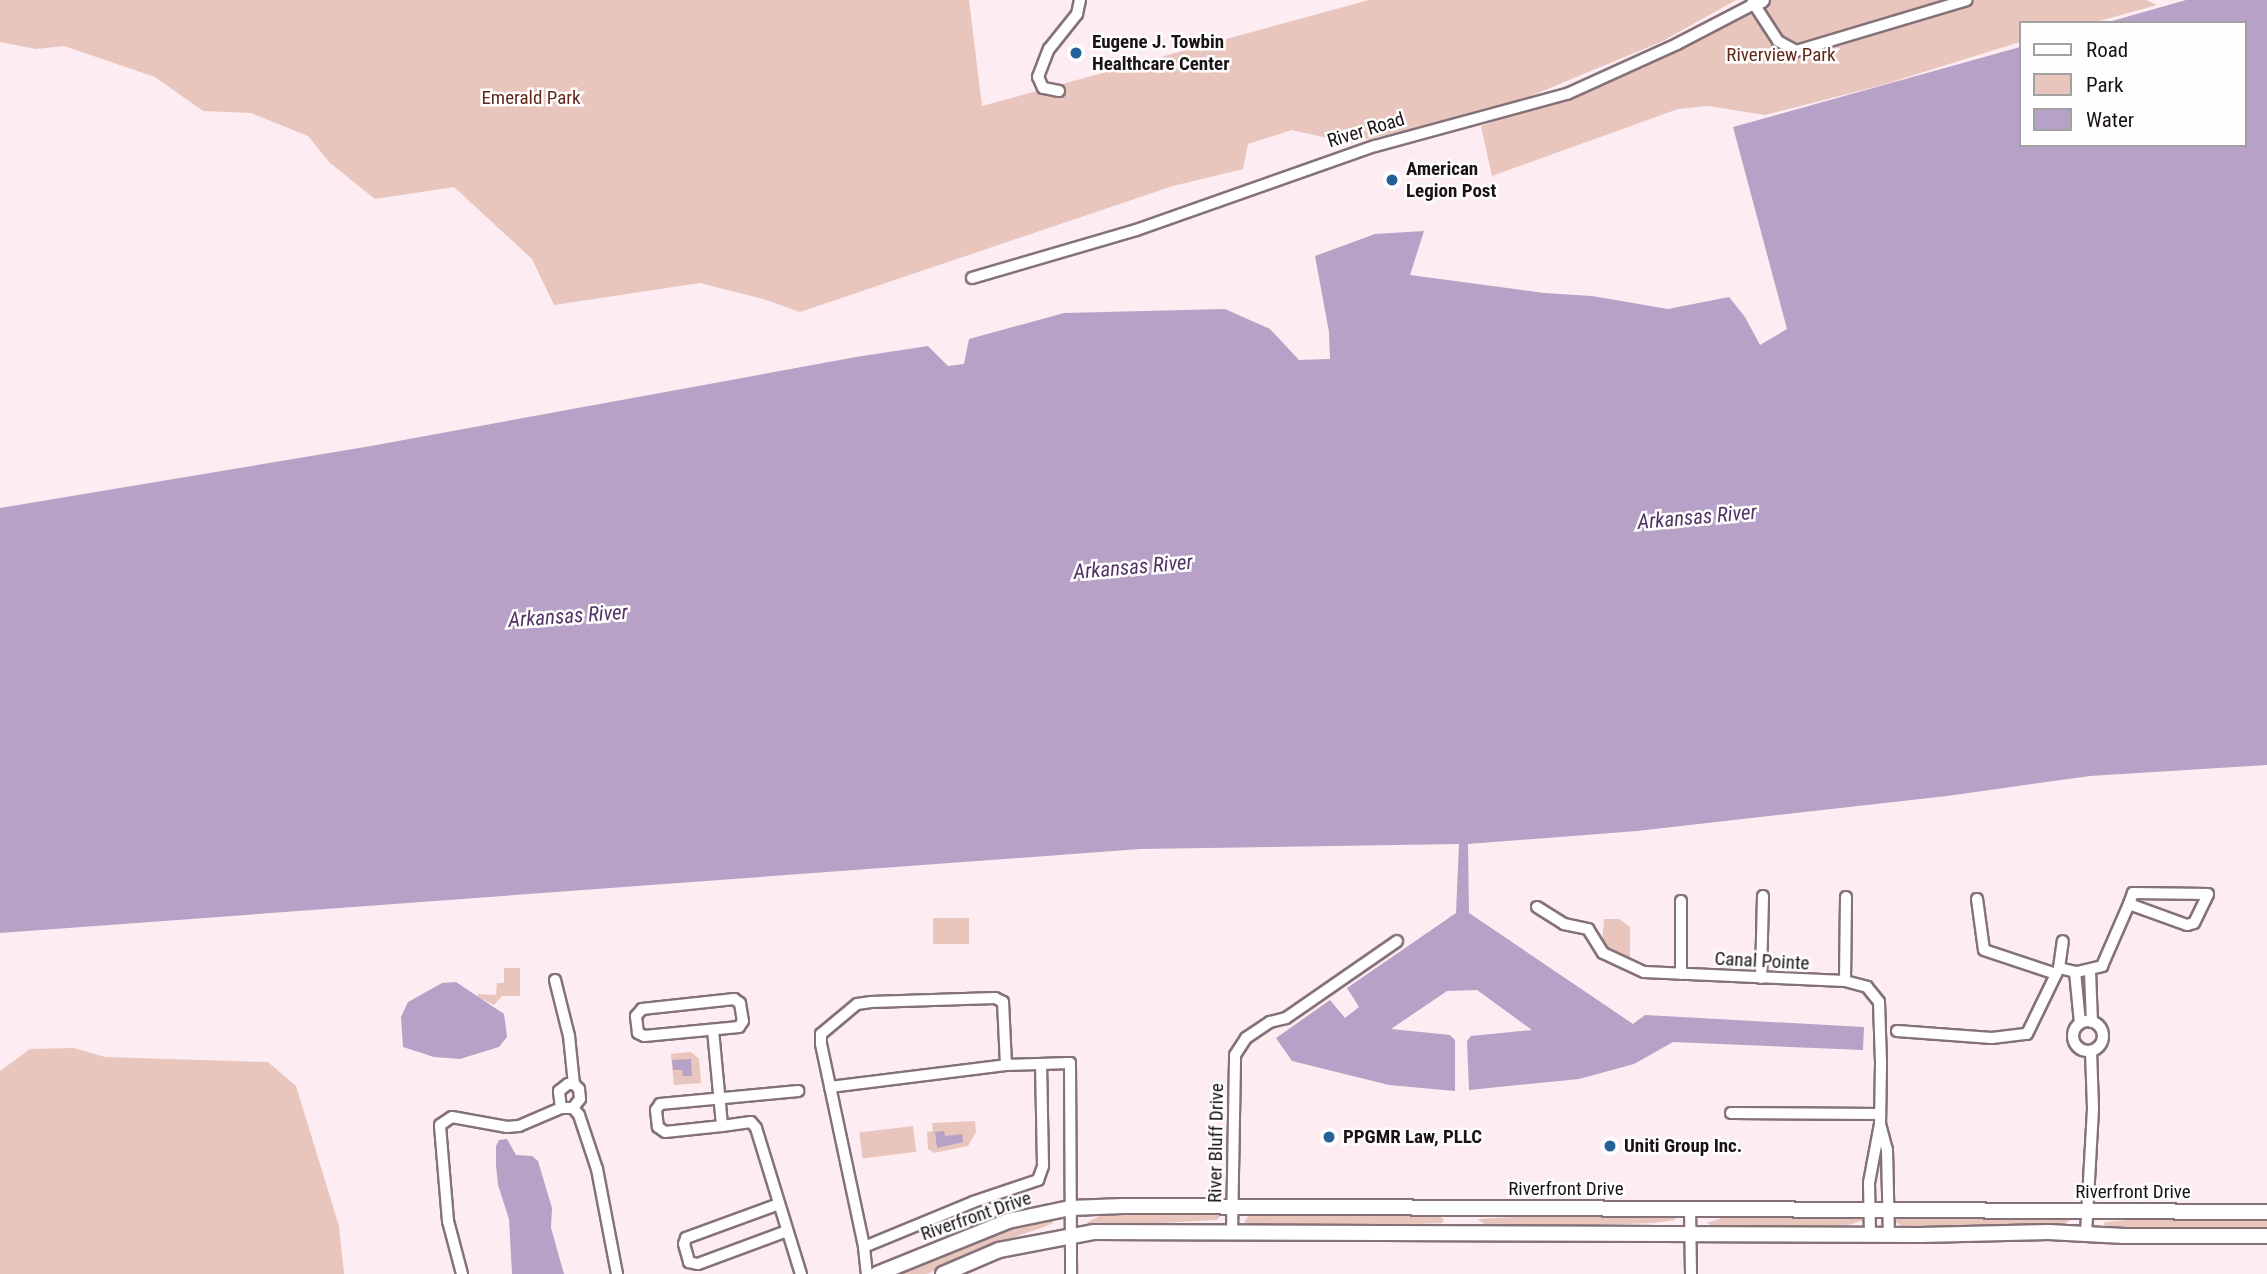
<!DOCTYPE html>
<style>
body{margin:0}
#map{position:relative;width:2267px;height:1274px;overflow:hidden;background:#fdecf2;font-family:"Roboto Condensed",sans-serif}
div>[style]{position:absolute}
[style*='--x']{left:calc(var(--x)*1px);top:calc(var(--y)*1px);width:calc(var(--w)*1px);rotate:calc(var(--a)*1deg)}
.green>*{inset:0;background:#e8c6bd;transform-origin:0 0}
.water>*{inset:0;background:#b7a1c6}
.roads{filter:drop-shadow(2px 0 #857279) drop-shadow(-2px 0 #857279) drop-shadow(0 2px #857279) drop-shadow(0 -2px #857279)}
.minor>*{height:10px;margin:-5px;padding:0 5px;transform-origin:5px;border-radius:5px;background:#fff}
.minor>.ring{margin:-5px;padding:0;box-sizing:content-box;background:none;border:10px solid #fff;border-radius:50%}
.tertiary>*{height:14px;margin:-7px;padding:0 7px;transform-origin:7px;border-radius:7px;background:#fff}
.dots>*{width:19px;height:19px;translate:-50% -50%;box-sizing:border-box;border:4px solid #fefefe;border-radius:50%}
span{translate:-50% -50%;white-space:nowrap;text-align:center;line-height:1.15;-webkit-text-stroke:5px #fefefe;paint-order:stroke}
.poi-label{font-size:19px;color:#1a1316;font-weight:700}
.left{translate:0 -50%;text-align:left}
.park-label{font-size:19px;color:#622819}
.street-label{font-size:19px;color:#1a1316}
.water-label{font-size:21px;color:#523365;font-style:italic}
.legend{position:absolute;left:2019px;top:21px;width:228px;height:126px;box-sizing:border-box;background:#fefefe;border:2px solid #a3a0a1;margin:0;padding:9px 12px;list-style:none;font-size:21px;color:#1a1316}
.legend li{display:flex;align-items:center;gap:14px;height:35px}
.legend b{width:35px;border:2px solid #a3a0a1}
</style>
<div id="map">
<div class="green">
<div style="clip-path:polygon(0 0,969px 0,982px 106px,1369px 0,1736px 0,1663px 41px,1492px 112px,1349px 143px,1292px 130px,1248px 144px,1243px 169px,1173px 186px,800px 312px,763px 299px,700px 283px,554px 305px,532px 259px,454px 187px,375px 199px,330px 163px,308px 136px,251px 113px,203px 111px,155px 77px,64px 46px,36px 49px,0 42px)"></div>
<div style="clip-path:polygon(1769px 0,2146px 0,2157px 5px,2092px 23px,2020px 23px,2020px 42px,1882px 85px,1765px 115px,1708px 106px,1678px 109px,1492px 176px,1481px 126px,1594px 87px,1687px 44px)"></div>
<div style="left:969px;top:918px;width:26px;height:36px;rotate:90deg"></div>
<div style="clip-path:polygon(1604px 919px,1619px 919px,1630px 927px,1630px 963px,1602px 946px)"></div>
<div style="clip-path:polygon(504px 968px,520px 968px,520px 996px,502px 996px,494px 1005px,478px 997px,478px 994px,496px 995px,497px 983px,504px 983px)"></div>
<div style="clip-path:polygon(74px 1048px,105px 1057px,268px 1062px,296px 1086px,339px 1226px,344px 1274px,0 1274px,0 1071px,30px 1049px)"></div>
<div style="clip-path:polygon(691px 1052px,699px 1059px,701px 1083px,674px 1085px,671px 1054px)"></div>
<div style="clip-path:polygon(975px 1121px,976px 1132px,968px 1146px,934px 1153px,928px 1149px,927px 1132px,933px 1131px,932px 1123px)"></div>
<div style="left:913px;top:1126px;width:26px;height:54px;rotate:83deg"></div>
<div style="clip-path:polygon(1361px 1211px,1436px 1213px,1444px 1220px,1442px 1223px,1332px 1227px,1253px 1226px,1244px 1222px,1249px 1215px)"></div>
<div style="clip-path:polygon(1217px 1212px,1221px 1215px,1217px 1220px,1103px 1226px,1086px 1223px,1099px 1216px)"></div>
<div style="clip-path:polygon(1588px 1213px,1675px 1216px,1675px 1220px,1654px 1223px,1541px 1227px,1488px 1226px,1477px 1219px)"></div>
<div style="clip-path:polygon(1856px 1214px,1864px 1220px,1849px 1225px,1742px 1228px,1714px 1227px,1707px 1223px,1722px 1218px)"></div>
<div style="clip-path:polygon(1894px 1215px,2066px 1216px,2071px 1219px,2065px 1224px,1908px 1229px,1893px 1221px)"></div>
<div style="clip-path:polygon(2267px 1216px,2267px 1231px,2120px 1231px,2103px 1226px,2105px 1222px,2128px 1220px)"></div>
<div style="clip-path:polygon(1051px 1219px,1053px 1223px,1041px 1228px,977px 1250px,927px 1274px,888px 1274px,989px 1232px)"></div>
</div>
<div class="water">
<div style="clip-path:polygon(2186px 0,2267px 0,2267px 765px,2090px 776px,1947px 796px,1637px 831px,1468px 844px,1469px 913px,1633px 1024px,1645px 1015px,1864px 1027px,1863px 1050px,1673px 1042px,1634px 1064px,1579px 1079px,1469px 1090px,1467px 1041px,1471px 1036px,1532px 1030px,1477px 990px,1447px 991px,1391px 1029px,1450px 1035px,1455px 1040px,1455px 1091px,1389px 1085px,1292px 1061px,1276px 1038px,1330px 1000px,1345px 1018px,1359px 1007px,1347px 988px,1456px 913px,1459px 844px,1140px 849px,0 933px,0 508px,371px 446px,856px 357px,928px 346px,948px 366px,964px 364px,969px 339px,1064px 313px,1225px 309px,1270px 329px,1299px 360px,1330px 359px,1329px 332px,1315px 256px,1375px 234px,1424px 231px,1410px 275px,1544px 293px,1592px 296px,1668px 309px,1729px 297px,1745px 317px,1760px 345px,1787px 329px,1733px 127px,2020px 47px,2020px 145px,2244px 145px,2244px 23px,2105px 23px)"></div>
<div style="clip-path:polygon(456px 982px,504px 1014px,507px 1037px,499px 1047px,460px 1059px,434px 1057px,403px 1047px,401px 1017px,408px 1002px,442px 983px)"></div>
<div style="clip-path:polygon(691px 1059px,692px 1076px,683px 1076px,682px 1070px,673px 1070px,672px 1060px)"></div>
<div style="clip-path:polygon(944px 1131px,945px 1136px,962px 1134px,963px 1142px,937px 1148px,935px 1132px)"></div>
<div style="clip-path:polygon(507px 1139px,516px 1155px,532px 1156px,538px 1161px,552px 1208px,551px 1228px,564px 1274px,512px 1274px,509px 1219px,498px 1185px,496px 1165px,496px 1146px,499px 1140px)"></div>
</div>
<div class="roads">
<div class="minor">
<div style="--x:1059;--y:91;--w:16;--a:-169"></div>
<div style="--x:1043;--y:88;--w:12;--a:-114"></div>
<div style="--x:1038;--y:77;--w:30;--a:-69"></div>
<div style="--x:1049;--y:49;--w:45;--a:-51.3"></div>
<div style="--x:1077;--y:14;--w:14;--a:-78"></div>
<div style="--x:972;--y:278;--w:171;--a:-16.3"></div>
<div style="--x:1136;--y:230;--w:253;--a:-19.4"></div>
<div style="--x:1375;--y:146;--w:199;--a:-15.2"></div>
<div style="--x:1567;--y:94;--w:121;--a:-24.4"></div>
<div style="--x:1677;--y:44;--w:87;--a:-27.5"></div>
<div style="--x:1754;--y:4;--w:44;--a:57"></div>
<div style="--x:1778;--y:41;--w:21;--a:29"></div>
<div style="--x:1796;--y:51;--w:178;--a:-16.6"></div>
<div style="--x:1977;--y:899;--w:51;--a:82.2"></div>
<div style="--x:1984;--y:950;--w:76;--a:18.4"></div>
<div style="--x:1681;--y:901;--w:73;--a:90"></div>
<div style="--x:1537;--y:907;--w:32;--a:32"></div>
<div style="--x:1564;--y:924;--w:25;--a:12"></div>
<div style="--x:1588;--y:929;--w:28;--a:58"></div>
<div style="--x:1603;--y:953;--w:45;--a:24.9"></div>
<div style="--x:1644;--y:972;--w:201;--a:2.6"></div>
<div style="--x:1845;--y:981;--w:23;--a:15"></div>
<div style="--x:1867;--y:987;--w:19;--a:51"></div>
<div style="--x:1879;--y:1002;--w:61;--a:88.1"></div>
<div style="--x:1881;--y:1063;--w:61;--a:90.9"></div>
<div style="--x:1880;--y:1124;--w:60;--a:100.6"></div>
<div style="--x:1869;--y:1183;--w:52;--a:88.9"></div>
<div style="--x:2059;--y:968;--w:18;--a:13"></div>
<div style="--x:2077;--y:972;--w:26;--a:-13"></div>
<div style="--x:2102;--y:966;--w:68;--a:-66.5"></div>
<div style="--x:2129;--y:904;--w:62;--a:19.9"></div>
<div style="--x:2187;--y:925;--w:7;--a:-16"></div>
<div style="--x:2194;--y:923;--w:32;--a:-64"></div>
<div style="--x:2208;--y:894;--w:75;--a:-179.2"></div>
<div style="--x:2133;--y:893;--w:12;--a:110"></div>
<div style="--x:2090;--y:971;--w:51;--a:87.8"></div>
<div style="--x:2075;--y:972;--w:51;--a:84.4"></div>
<div style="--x:1761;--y:978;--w:82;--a:-88.6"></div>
<div style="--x:555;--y:980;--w:58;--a:76"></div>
<div style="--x:569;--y:1036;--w:48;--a:84.1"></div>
<div style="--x:574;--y:1084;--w:7;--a:45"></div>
<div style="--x:579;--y:1089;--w:10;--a:84"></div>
<div style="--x:580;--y:1099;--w:11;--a:128"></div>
<div style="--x:1845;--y:981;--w:84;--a:-89.3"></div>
<div style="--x:734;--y:999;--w:7;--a:34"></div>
<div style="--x:740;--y:1003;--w:18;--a:81"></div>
<div style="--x:743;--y:1021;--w:7;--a:124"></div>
<div style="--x:739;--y:1027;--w:95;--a:174.6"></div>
<div style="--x:644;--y:1036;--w:7;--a:-153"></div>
<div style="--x:638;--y:1033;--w:17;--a:-97"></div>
<div style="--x:636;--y:1016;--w:9;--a:-49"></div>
<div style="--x:642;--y:1009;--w:93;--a:-6.2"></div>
<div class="ring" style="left:2073px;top:1021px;width:20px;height:20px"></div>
<div style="--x:713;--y:1030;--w:96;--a:84.6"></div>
<div style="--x:722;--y:1126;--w:29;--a:-8"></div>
<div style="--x:751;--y:1122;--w:8;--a:50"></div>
<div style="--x:756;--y:1128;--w:153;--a:72.9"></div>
<div style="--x:1897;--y:1031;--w:95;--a:4.2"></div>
<div style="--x:1992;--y:1038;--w:35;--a:-7"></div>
<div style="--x:2027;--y:1034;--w:73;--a:-64.1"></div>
<div style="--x:2059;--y:968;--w:27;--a:-82"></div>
<div style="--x:1006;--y:1065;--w:64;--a:-1.8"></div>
<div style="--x:1070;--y:1063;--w:211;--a:89.7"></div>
<div style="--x:830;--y:1087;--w:177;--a:-7.1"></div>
<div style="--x:1006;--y:1065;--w:63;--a:-92.7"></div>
<div style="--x:1003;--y:1002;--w:9;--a:-153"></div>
<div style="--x:995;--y:998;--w:124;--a:178.2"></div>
<div style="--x:871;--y:1002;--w:14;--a:172"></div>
<div style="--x:857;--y:1004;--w:47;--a:140.2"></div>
<div style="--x:821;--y:1034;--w:10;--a:90"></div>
<div style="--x:821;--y:1044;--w:208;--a:78"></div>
<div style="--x:864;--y:1247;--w:27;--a:84"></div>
<div style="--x:561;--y:1108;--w:17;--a:-97"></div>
<div style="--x:559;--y:1091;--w:11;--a:-38"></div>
<div style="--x:568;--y:1084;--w:6;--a:0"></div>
<div style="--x:1731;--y:1113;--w:149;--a:0.4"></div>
<div style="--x:1880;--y:1124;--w:27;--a:75"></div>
<div style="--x:1887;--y:1150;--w:85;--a:88.7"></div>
<div style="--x:722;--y:1126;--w:57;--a:174"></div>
<div style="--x:665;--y:1132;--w:9;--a:-144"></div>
<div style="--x:658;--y:1127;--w:17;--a:-97"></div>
<div style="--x:656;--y:1110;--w:7;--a:-56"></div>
<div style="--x:660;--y:1104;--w:139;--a:-5.4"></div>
<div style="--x:779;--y:1204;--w:99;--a:159.9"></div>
<div style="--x:686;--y:1238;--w:6;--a:108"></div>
<div style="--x:684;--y:1244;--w:19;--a:74"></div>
<div style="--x:689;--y:1262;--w:9;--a:13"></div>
<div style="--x:698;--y:1264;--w:95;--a:-20.3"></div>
<div style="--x:1690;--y:1209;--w:65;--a:89.1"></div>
<div style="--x:1232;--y:1232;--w:177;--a:-89"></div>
<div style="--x:1235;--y:1055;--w:20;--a:-57"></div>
<div style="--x:1246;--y:1038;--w:29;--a:-34"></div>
<div style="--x:1270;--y:1022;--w:16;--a:-14"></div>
<div style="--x:1286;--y:1018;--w:135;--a:-34.7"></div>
<div style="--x:2086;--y:1234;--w:126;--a:-86.8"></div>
<div style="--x:2093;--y:1108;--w:57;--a:-92"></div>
<div style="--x:864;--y:1247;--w:118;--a:-22.4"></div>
<div style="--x:973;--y:1202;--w:69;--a:-18.7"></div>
<div style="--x:1038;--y:1180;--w:15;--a:-70"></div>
<div style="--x:1043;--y:1166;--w:102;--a:-91.1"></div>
<div style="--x:462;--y:1274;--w:55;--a:-104.8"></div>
<div style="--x:448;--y:1221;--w:96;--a:-94.8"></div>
<div style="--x:440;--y:1125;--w:14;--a:-34"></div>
<div style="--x:452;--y:1117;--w:56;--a:10.3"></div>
<div style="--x:507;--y:1127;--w:12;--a:-5"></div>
<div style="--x:519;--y:1126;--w:46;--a:-23.2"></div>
<div style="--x:561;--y:1108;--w:12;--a:0"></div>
<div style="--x:573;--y:1108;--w:9;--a:49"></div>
<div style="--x:579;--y:1115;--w:57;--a:71.6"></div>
<div style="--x:597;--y:1169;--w:107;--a:79.2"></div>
</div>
<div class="tertiary">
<div style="--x:1754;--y:4;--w:9;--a:-27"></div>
<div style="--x:877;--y:1274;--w:141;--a:-22"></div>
<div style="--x:1008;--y:1221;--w:63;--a:-11.8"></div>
<div style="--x:1070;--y:1208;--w:53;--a:-2.2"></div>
<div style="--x:1123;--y:1206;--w:1144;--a:0.3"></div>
<div style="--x:943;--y:1274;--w:61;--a:-23.2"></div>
<div style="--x:999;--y:1250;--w:97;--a:-10.7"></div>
<div style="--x:1094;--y:1232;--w:827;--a:0.21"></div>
<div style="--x:1921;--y:1235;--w:128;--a:-1.3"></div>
<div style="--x:2049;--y:1232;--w:75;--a:3.1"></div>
<div style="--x:2124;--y:1236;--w:143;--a:0"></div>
</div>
</div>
<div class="dots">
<div style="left:1076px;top:53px;background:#236197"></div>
<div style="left:1392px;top:180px;background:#236197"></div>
<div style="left:1329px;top:1137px;background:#236197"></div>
<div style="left:1610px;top:1146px;background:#236197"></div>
</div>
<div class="poi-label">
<span class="left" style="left:1092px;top:53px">Eugene J. Towbin<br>Healthcare Center</span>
<span class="left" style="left:1406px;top:180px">American<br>Legion Post</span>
<span class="left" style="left:1343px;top:1137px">PPGMR Law, PLLC</span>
<span class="left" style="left:1624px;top:1146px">Uniti Group Inc.</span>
</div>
<div class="park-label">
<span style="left:1781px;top:55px">Riverview Park</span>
<span style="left:531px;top:98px">Emerald Park</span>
</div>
<div class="street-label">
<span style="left:1366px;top:130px;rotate:-17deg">River Road</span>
<span style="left:1762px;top:961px;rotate:3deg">Canal Pointe</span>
<span style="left:1216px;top:1143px;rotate:-89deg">River Bluff Drive</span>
<span style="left:1566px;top:1189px">Riverfront Drive</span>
<span style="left:2133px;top:1192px">Riverfront Drive</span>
<span style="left:976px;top:1216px;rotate:-19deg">Riverfront Drive</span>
</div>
<div class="water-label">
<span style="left:1697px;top:517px;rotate:-5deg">Arkansas River</span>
<span style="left:1133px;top:567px;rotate:-5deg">Arkansas River</span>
<span style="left:568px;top:616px;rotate:-4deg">Arkansas River</span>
</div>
<ul class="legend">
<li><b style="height:9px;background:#fff"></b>Road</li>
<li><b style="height:19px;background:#e8c6bd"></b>Park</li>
<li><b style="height:19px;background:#b7a1c6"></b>Water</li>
</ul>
</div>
